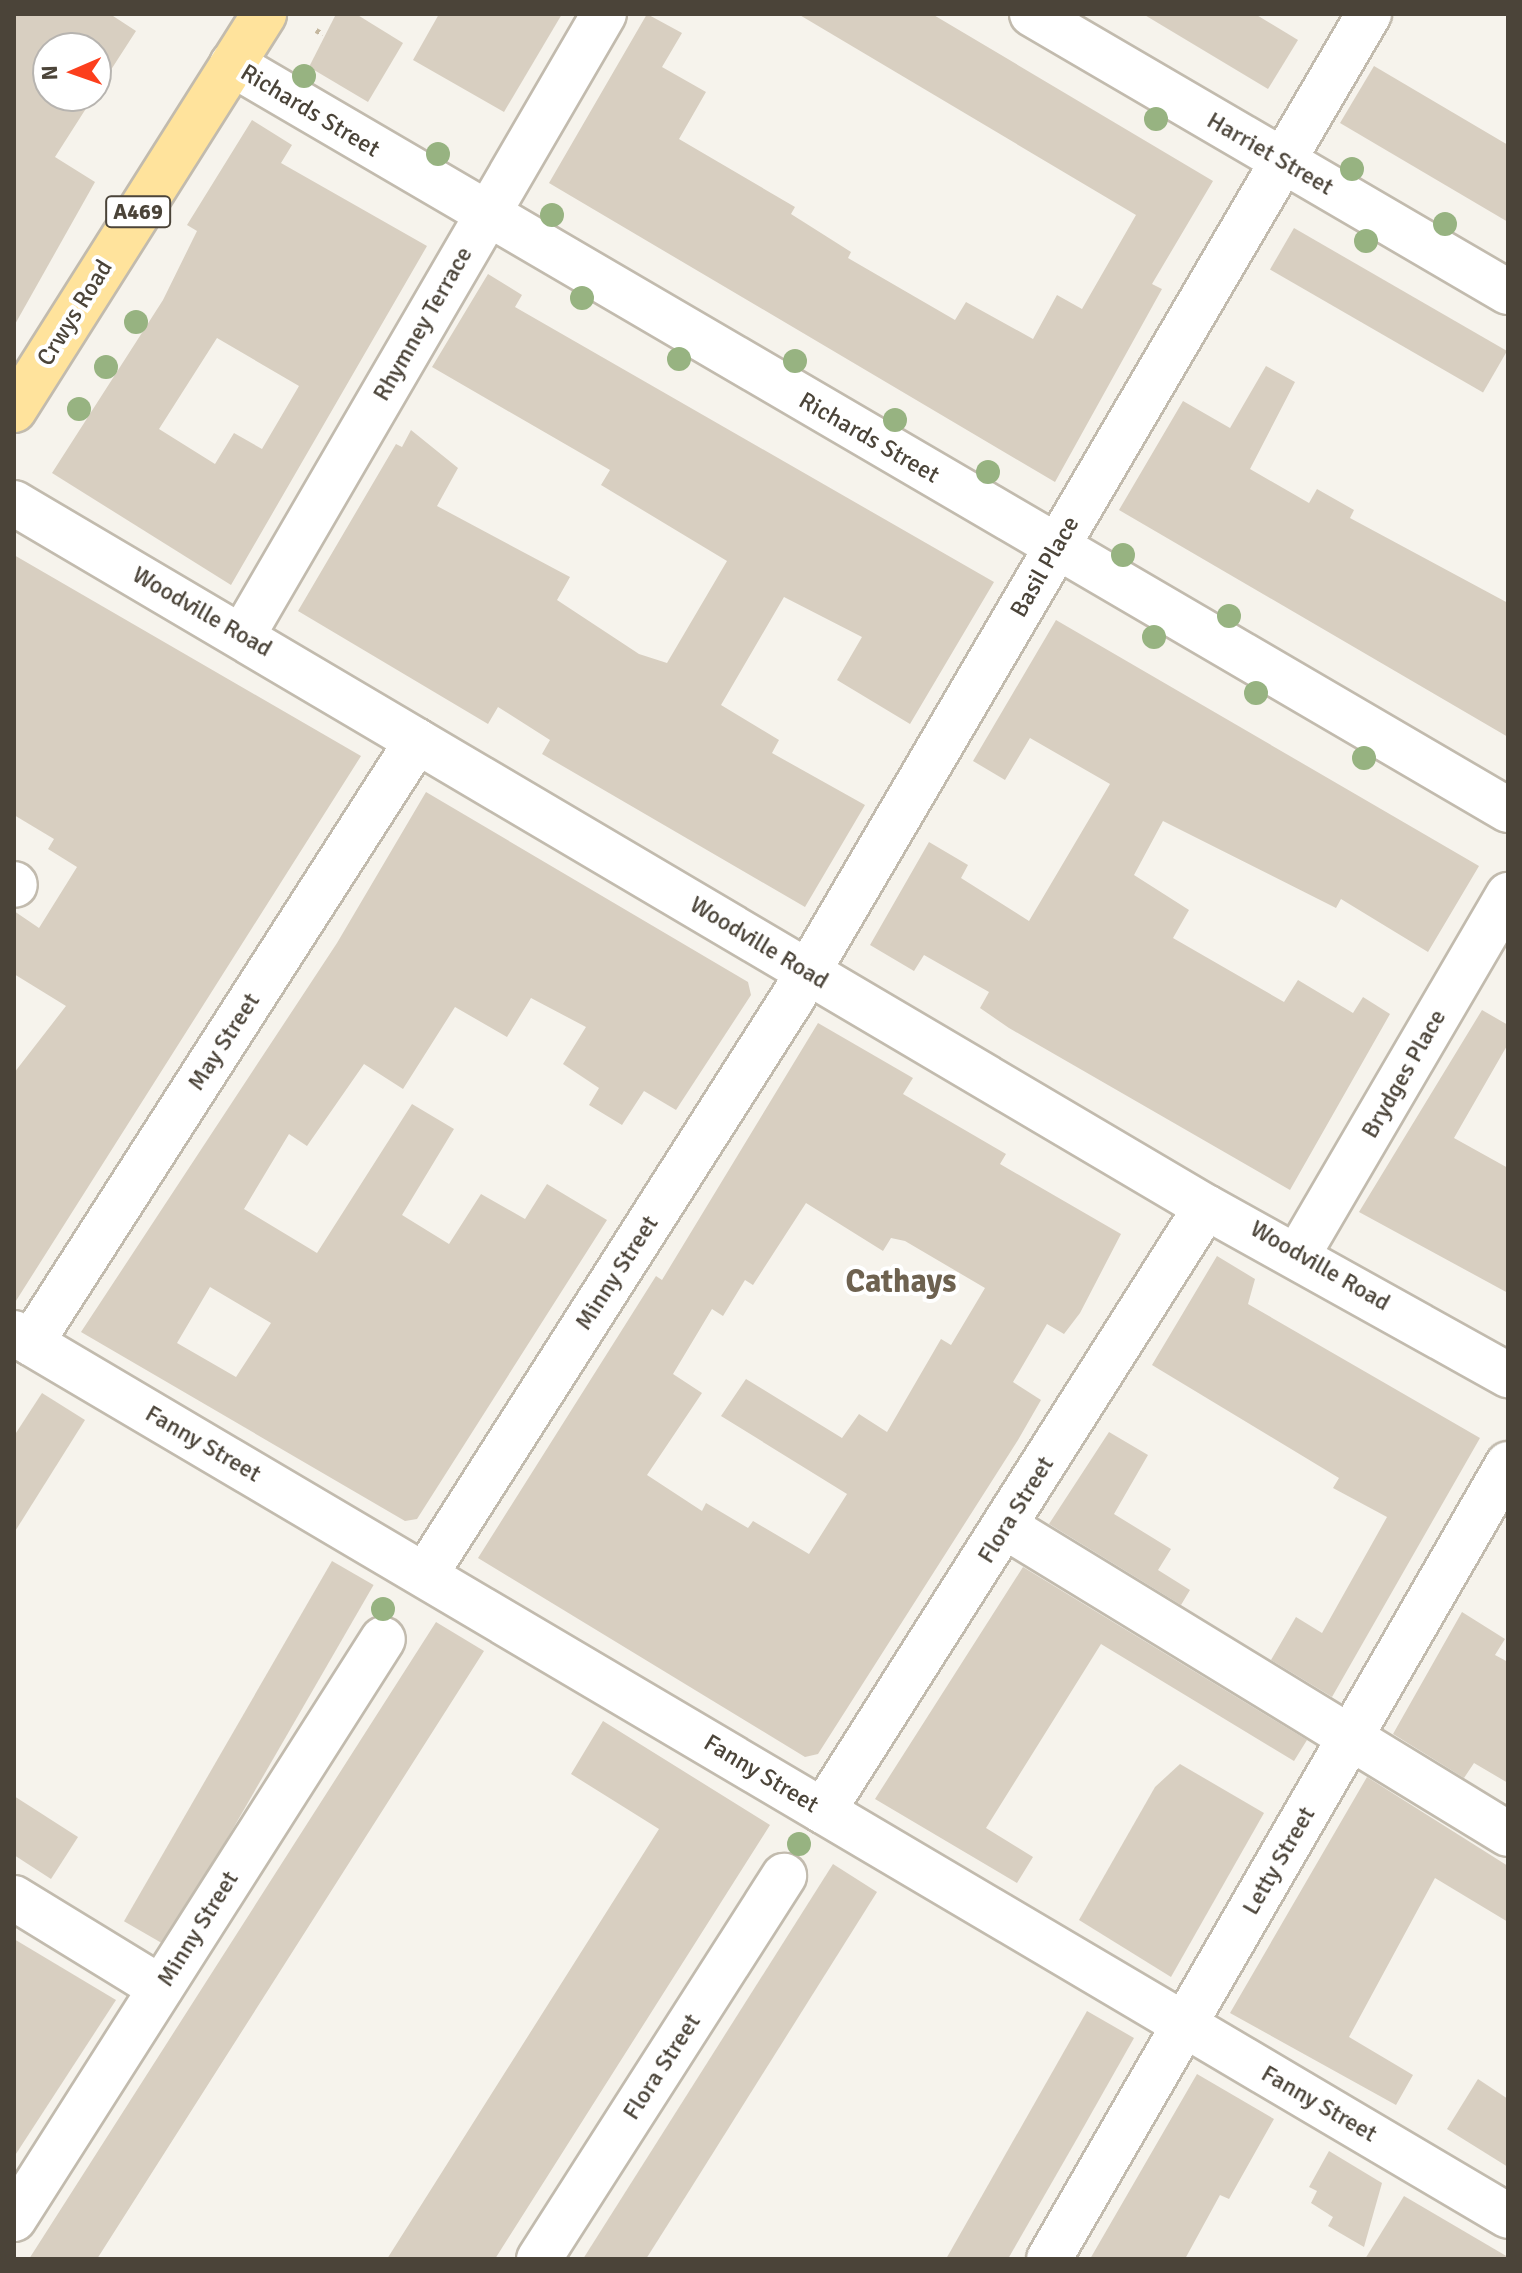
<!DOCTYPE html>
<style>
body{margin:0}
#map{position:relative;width:1522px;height:2273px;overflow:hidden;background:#f6f3ec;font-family:Signika,sans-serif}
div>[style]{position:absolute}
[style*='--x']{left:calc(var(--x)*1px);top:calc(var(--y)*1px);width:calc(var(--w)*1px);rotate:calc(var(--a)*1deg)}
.building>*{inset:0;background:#d8cfc1;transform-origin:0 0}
.path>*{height:5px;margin-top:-2.5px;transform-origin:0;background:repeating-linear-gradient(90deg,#c4b79f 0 4px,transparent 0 8px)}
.roads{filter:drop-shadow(2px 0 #c2bbae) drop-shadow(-2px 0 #c2bbae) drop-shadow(0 2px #c2bbae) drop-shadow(0 -2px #c2bbae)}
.minor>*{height:44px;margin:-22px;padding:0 22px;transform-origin:22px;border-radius:22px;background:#fff}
.major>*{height:44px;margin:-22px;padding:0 22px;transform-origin:22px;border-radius:22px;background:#ffe39c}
.trees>*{width:24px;height:24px;margin:-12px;border-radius:50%;background:#97b381}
span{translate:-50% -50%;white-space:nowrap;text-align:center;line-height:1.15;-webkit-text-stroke:8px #fff;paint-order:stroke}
.shield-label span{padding:2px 6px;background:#fff;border:2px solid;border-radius:6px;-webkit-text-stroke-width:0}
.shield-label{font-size:22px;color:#4b4439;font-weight:700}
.street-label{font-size:24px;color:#4b4439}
.district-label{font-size:32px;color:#6e6250;font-weight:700}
.frame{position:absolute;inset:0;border:16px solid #4b4439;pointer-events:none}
.north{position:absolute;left:32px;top:32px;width:80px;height:80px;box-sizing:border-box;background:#fff;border:2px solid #b7b4b0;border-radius:50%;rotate:268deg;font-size:22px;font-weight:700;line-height:32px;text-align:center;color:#4b4439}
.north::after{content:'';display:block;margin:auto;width:28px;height:36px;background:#fc3f1d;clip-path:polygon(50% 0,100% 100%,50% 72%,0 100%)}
</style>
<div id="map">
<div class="building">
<div style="clip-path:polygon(14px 14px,110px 14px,136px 31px,96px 93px,96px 48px,48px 48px,48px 96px,94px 96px,55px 157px,95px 182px,14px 326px)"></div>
<div style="clip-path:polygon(336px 14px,356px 14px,403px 43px,368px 102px,309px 67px)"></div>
<div style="clip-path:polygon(439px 14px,562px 14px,504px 112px,413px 60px)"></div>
<div style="clip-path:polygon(647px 14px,682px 33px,662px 67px,706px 92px,679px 139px,795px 207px,791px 214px,851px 252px,848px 258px,955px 320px,966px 302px,1033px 339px,1057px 295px,1082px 309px,1136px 215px,798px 14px,932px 14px,1213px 181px,1152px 284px,1162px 289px,1055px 482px,549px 183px)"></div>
<div style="clip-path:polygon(1143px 14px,1255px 14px,1298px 40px,1268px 89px)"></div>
<div style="clip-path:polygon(1374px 66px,1508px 145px,1508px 222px,1340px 123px)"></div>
<div style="clip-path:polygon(evenodd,252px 120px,292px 145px,281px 163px,427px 246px,231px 585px,52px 473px,163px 300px,197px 231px,187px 225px,252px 120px,217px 338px,299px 386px,262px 449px,234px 433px,215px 464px,159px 429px,217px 338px)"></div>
<div style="left:1294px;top:228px;width:246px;height:48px;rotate:30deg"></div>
<div style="clip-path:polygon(488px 274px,522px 295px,515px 307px,994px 582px,910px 724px,837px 680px,862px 637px,784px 597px,721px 705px,779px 740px,772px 753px,865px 805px,805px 907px,542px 754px,550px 740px,498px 707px,488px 724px,298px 611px,396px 444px,402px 447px,411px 430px,458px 468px,437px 506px,570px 577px,557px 600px,639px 654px,667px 663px,727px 561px,601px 485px,610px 470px,432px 367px)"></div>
<div style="clip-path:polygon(1266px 366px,1295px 382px,1250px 469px,1309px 503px,1317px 489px,1354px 510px,1350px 518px,1508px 603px,1508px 737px,1119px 510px,1183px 401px,1230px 428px)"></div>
<div style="clip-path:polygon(14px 555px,361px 756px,14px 1304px,14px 1073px,66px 1006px,14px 974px,14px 911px,39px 928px,77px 867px,48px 849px,54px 839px,14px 815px)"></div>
<div style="clip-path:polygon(1056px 620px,1479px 866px,1428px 952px,1341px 899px,1336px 908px,1163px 821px,1134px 875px,1189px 910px,1173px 938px,1284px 1002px,1298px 980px,1353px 1013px,1363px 997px,1390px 1014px,1290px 1190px,1009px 1028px,980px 1008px,989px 992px,924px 955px,914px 971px,870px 945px,929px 842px,968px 865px,961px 878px,1029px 921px,1110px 784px,1030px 738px,1005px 780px,973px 761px)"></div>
<div style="clip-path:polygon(evenodd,426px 792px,748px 982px,751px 995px,676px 1110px,644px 1091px,622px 1125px,589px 1105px,599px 1088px,563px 1064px,586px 1027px,531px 998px,507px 1037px,455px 1007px,403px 1089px,364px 1064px,307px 1146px,289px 1134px,244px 1209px,317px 1253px,412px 1104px,454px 1129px,402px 1215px,449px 1244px,481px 1194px,525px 1219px,547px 1184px,607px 1220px,417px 1519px,405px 1521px,81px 1332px,337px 943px,426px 792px,210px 1287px,271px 1323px,236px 1377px,177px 1343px,210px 1287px)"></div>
<div style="clip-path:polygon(1482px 1010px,1508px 1025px,1508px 1044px,1454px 1138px,1508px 1168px,1508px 1293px,1359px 1212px)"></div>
<div style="clip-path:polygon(evenodd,818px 1023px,913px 1078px,903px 1094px,1006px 1154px,1000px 1164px,1121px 1234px,1080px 1313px,1064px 1334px,1047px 1324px,1013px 1382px,1041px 1400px,1018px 1440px,818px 1754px,805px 1757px,478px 1558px,656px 1276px,662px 1280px,818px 1023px,806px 1203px,883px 1251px,891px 1238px,905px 1241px,985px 1288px,951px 1345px,941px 1339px,887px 1432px,859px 1414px,842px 1438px,746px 1379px,721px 1416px,847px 1494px,809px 1554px,753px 1521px,748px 1528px,706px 1503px,702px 1511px,647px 1475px,702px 1393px,673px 1374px,712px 1309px,723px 1316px,745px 1280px,753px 1285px,806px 1203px)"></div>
<div style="clip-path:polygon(1217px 1256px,1255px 1279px,1248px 1304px,1480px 1438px,1332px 1697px,1271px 1660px,1296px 1617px,1322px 1633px,1387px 1517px,1333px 1488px,1339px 1478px,1152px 1365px)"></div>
<div style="clip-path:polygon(42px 1393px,85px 1420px,14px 1533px,14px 1436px)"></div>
<div style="clip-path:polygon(1109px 1432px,1148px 1455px,1114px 1514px,1171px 1549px,1158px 1570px,1190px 1590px,1181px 1605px,1049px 1524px)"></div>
<div style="left:332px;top:1561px;width:48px;height:416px;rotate:30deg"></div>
<div style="clip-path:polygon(1023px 1567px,1307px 1740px,1294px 1761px,1101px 1644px,986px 1828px,1033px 1857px,1017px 1883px,875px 1799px)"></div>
<div style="clip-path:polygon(1462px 1612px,1505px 1639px,1495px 1655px,1508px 1662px,1508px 1783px,1474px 1763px,1464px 1778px,1393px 1734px)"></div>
<div style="clip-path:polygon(436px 1622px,484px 1651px,195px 2105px,97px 2259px,29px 2259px)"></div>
<div style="clip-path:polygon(603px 1721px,770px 1825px,495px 2259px,387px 2259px,659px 1829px,571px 1774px)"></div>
<div style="clip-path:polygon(1180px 1764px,1264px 1813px,1171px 1977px,1079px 1920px,1155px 1787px)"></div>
<div style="clip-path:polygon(1367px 1777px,1508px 1866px,1508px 1922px,1435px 1878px,1349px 2037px,1413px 2075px,1396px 2105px,1230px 2013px)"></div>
<div style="clip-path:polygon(14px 1796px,78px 1837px,51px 1879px,14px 1855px)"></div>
<div style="clip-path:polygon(833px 1864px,877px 1892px,691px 2188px,646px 2259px,583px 2259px)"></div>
<div style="clip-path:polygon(14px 1939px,116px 2000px,14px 2157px)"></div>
<div style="clip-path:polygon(1087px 2011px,1134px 2038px,1078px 2137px,1008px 2259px,946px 2259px)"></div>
<div style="clip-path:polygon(1197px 2074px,1274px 2119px,1229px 2199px,1220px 2195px,1185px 2259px,1090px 2259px)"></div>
<div style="clip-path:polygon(1478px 2079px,1508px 2099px,1508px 2167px,1447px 2129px)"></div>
<div style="clip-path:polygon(1329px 2151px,1382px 2183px,1364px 2247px,1328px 2226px,1333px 2217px,1311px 2203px,1317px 2191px,1309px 2187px)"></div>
<div style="clip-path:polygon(1404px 2196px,1508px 2257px,1508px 2259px,1365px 2259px)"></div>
</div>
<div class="path">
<div style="--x:316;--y:30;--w:8;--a:30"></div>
</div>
<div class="roads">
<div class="minor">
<div style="--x:1032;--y:14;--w:551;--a:30.29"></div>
<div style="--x:232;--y:64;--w:1478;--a:30.31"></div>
<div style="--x:14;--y:503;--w:1384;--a:30.57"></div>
<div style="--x:1206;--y:1207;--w:346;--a:29.1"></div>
<div style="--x:243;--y:635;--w:718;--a:-59.83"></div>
<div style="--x:14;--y:884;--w:1;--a:45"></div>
<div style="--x:1299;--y:1253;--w:415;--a:-59.7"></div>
<div style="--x:14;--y:1333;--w:1735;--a:30.58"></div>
<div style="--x:31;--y:1343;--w:715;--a:-57.33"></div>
<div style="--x:1006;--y:1527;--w:588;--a:31.45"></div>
<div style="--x:425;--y:1575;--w:683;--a:-57.5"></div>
<div style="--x:792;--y:999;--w:1142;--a:-59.64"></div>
<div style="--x:823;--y:1811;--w:715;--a:-57.62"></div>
<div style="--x:14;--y:1898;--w:172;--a:31.5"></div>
<div style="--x:14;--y:2219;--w:687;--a:-57.54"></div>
<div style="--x:539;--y:2259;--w:455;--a:-57.4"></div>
<div style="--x:1049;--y:2259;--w:918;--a:-60"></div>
</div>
<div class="major">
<div style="--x:14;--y:410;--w:468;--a:-57.7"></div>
</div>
</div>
<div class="trees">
<div style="left:304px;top:76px"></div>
<div style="left:1156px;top:119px"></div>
<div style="left:438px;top:154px"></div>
<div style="left:1352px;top:169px"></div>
<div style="left:552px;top:215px"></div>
<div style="left:1445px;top:224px"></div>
<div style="left:1366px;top:241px"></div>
<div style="left:582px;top:298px"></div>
<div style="left:136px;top:322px"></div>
<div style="left:679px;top:359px"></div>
<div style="left:795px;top:361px"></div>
<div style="left:106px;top:367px"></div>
<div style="left:79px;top:409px"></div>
<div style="left:895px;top:420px"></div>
<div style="left:988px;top:472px"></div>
<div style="left:1123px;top:555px"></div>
<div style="left:1229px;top:616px"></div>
<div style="left:1154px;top:637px"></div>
<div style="left:1256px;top:693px"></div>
<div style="left:1364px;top:758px"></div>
<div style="left:383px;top:1609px"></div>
<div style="left:799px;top:1844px"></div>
</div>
<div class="shield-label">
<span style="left:138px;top:212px">A469</span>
</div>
<div class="street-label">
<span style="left:310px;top:111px;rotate:31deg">Richards Street</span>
<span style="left:1270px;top:154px;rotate:30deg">Harriet Street</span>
<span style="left:75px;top:313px;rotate:-58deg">Crwys Road</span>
<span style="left:423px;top:324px;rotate:-60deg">Rhymney Terrace</span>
<span style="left:869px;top:438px;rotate:30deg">Richards Street</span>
<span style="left:1045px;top:567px;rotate:-60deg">Basil Place</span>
<span style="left:202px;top:612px;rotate:30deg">Woodville Road</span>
<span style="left:759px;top:943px;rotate:31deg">Woodville Road</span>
<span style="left:224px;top:1042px;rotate:-57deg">May Street</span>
<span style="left:1404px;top:1074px;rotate:-60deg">Brydges Place</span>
<span style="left:1320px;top:1266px;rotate:30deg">Woodville Road</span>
<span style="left:617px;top:1273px;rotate:-57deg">Minny Street</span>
<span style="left:203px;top:1444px;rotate:30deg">Fanny Street</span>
<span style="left:1016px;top:1510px;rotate:-58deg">Flora Street</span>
<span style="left:761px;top:1774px;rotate:31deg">Fanny Street</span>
<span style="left:1279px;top:1861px;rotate:-60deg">Letty Street</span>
<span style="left:198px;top:1929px;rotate:-58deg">Minny Street</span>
<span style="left:662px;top:2067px;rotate:-57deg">Flora Street</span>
<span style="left:1319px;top:2104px;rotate:30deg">Fanny Street</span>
</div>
<div class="district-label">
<span style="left:901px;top:1282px">Cathays</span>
</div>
<div class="frame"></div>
<div class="north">N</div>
</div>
